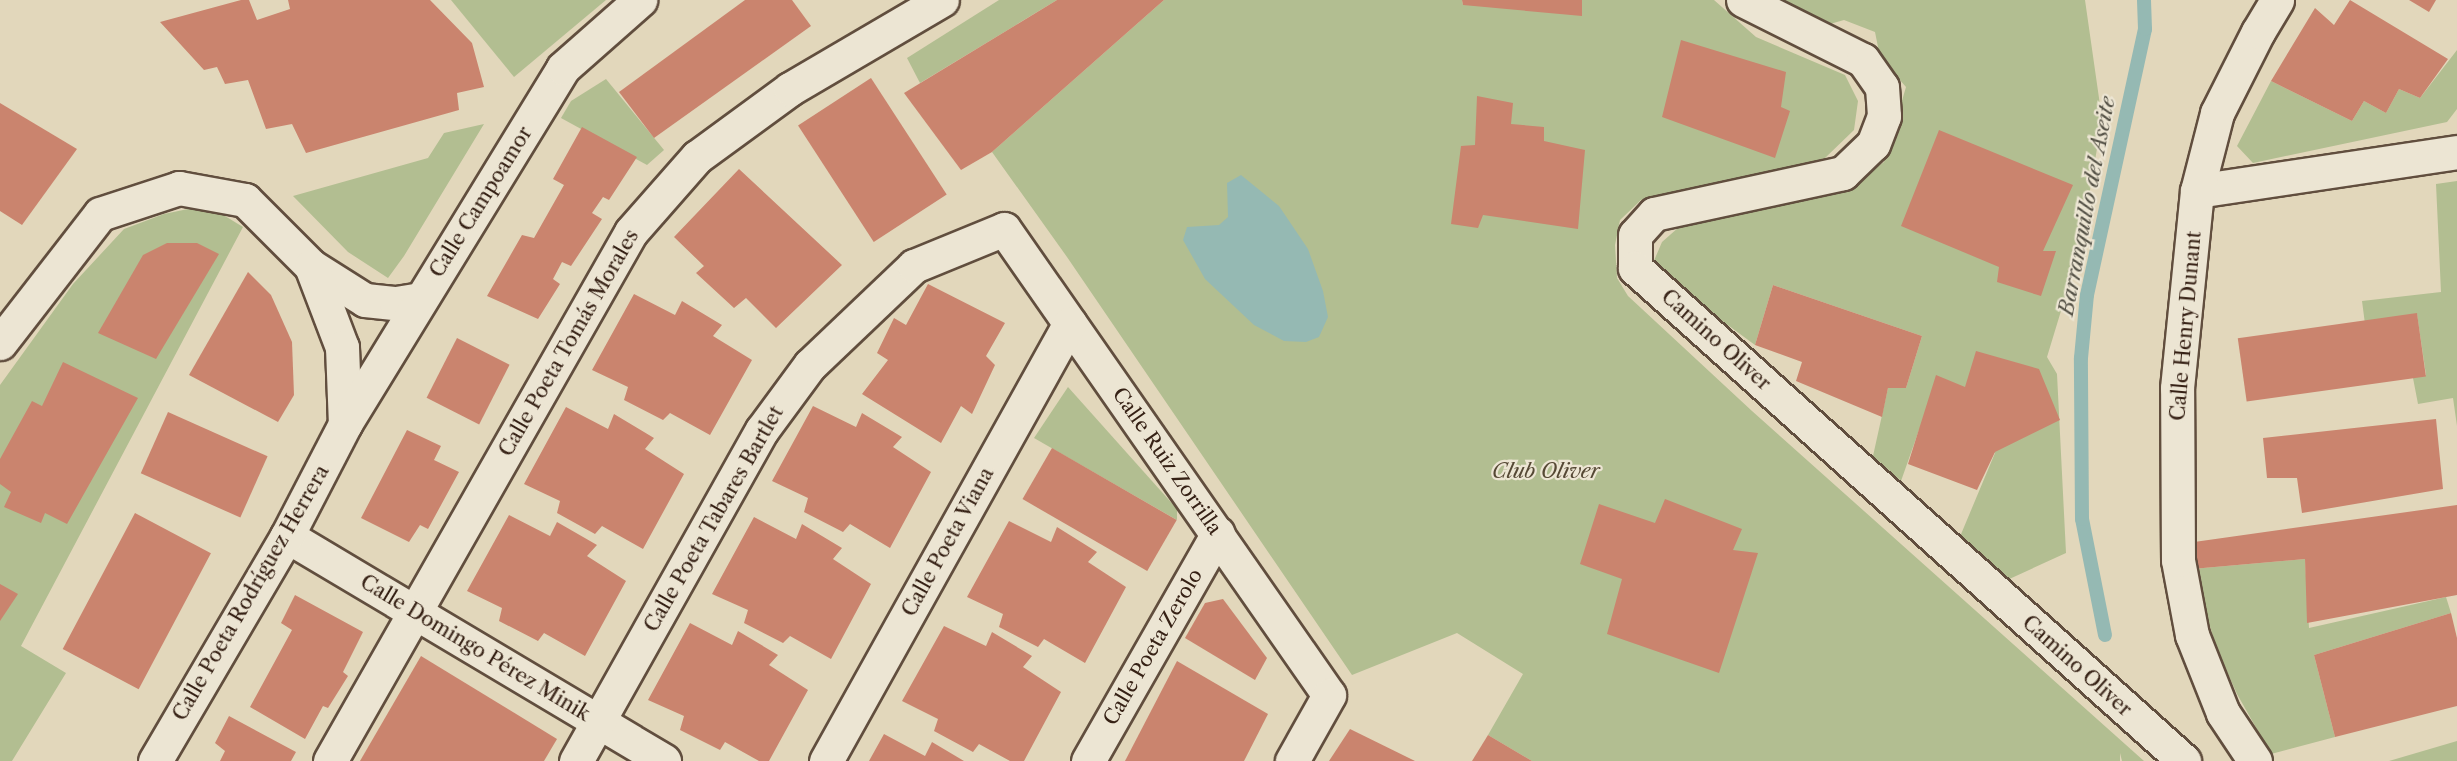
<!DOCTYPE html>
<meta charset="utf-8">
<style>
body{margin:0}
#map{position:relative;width:2457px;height:761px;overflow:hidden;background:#e2d7bb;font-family:"Libre Caslon Text",serif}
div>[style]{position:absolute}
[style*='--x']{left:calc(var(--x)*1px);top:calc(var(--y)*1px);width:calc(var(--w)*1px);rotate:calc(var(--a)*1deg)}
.green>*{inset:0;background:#b2be91}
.water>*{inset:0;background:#95b9b3}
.stream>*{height:14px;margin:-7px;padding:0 7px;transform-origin:7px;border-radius:7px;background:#95b9b3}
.building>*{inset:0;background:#ca846e;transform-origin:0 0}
.roads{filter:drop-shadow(2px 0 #614e3e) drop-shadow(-2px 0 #614e3e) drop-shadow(0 2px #614e3e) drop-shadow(0 -2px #614e3e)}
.minor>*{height:33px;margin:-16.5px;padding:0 16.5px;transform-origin:16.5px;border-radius:16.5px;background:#ece5d3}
span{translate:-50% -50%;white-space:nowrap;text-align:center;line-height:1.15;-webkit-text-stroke:4.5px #ece5d3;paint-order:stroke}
.street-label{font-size:20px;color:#362115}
.park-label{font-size:20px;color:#554834;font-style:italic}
.water-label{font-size:21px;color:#524f44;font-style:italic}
</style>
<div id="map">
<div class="green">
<div style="clip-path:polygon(451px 0,606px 0,514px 77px)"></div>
<div style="clip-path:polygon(999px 0,1057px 0,920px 83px,907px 58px)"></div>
<div style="clip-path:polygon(1164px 0,1462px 0,1463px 5px,1582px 0,1714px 0,1756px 37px,1845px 75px,1858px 101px,1854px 130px,1825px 158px,1768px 176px,1641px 200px,1620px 220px,1615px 245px,1617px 278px,1628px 296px,1752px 411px,2144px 761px,2122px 761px,2120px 753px,2120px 761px,1532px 761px,1488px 735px,1523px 674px,1457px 633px,1352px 675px,1067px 257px,992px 152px)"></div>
<div style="clip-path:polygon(1776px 0,2085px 0,2102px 119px,2089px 196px,2071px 278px,2047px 357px,2057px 374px,2066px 553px,2005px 581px,1959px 539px,1995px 453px,1919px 430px,1901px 481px,1873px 456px,1888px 388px,1906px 388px,1922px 336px,1773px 285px,1755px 345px,1676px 287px,1653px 263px,1662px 242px,1687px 220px,1809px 200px,1848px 187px,1884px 162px,1906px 87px,1880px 57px,1875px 32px,1844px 20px,1830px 24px,1796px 12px)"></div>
<div style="clip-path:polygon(2457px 50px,2457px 109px,2447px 122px,2253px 163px,2237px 146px,2271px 81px,2352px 121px,2364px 101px,2386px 113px,2399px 89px,2420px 98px)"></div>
<div style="clip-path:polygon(606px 79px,664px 150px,647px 165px,561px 118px,571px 101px)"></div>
<div style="clip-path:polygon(484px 124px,404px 256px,388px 278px,348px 252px,293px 196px,428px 158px,444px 133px)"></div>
<div style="clip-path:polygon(2457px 181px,2457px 426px,2453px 398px,2418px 404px,2413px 378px,2426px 375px,2417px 314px,2365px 324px,2362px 301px,2441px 292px,2436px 184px)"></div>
<div style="clip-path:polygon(207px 205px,243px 227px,21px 646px,66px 673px,12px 761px,0 761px,0 385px,73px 284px,124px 229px,164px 214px)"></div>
<div style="clip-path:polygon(1068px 387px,1177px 509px,1177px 520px,1034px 438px)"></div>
<div style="clip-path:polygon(2305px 559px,2309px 628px,2446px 597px,2451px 613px,2314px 655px,2335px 737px,2271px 754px,2237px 694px,2217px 649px,2192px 569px)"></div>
<div style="clip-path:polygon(2457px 741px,2457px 761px,2389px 761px)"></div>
</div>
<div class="water">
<div style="clip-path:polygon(1241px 175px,1279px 206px,1308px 249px,1323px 291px,1328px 317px,1319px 337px,1306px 342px,1284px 341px,1254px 325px,1205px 279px,1183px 240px,1187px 227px,1219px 225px,1228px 217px,1227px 183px)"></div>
</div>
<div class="stream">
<div style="--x:2105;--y:635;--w:118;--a:-101.2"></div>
<div style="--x:2082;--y:519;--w:161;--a:-90.4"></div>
<div style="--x:2081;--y:358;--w:63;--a:-84.6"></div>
<div style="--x:2087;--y:295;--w:272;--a:-77.7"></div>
<div style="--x:2145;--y:29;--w:29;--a:-92"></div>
</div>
<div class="building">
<div style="clip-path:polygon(241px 0,249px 0,257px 20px,290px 9px,288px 0,430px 0,472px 43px,484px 87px,457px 93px,459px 110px,306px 153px,292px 124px,266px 129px,248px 80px,225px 84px,217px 67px,204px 70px,160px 22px)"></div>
<div style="clip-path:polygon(745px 0,792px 0,811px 26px,654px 138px,619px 92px)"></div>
<div style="clip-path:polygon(1057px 0,1164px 0,992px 152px,961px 170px,904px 93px)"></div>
<div style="clip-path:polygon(1462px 0,1582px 0,1582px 16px,1463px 5px)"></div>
<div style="clip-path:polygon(2350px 0,2448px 59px,2420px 98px,2399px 89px,2386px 113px,2364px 101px,2352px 121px,2271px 81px,2315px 8px,2334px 25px)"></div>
<div style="clip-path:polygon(2409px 0,2436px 0,2429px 12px)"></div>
<div style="clip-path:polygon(1681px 40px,1786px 72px,1781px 107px,1790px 111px,1775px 158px,1662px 117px)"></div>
<div style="left:871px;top:78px;width:139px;height:87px;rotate:57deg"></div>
<div style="clip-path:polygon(1477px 96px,1513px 103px,1511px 124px,1544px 127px,1544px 141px,1585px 150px,1578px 229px,1483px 215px,1478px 228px,1451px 224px,1461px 146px,1475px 145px)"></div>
<div style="clip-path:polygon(0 103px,77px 149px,22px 225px,0 211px)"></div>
<div style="clip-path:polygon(582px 127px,637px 157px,609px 200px,603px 197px,592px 213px,602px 219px,571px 266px,562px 262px,553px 279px,560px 284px,538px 319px,487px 296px,522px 235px,534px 238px,564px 185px,553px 179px)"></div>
<div style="clip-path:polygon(1939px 130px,2073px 185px,2043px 251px,2056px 251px,2041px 296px,1997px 282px,1999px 267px,1901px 226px)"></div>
<div style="clip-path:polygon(739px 169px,842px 265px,776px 328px,746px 298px,734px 308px,696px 273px,704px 266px,674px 237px)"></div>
<div style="clip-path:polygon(167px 243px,197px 243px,219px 254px,156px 359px,98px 333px,143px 255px)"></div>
<div style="clip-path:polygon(248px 272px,271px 295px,292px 342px,294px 395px,278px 422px,189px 375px)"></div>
<div style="clip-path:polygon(928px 284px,1005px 323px,986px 356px,995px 365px,972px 414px,961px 406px,941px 443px,862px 394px,888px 360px,877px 353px,894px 318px,906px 325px)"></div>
<div style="clip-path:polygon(1773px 285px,1922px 336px,1906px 388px,1888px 388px,1882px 417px,1796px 381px,1802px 362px,1755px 345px)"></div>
<div style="clip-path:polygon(634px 294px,675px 315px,682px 301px,722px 325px,713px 336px,752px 360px,710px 435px,670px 413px,663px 420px,624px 400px,628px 387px,592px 370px)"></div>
<div style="left:2417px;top:313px;width:64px;height:181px;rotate:82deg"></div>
<div style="left:457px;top:338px;width:59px;height:67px;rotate:27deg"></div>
<div style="clip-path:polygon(1976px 351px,2039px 369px,2060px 420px,1995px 452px,1977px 490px,1908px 464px,1936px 375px,1965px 387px)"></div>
<div style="clip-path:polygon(63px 362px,138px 398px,67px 524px,45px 513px,41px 523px,4px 507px,11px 492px,0 484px,0 459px,32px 401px,42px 406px)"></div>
<div style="clip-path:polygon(813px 406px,856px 427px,862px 413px,902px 437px,893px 447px,931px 472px,890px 548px,850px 524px,843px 532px,804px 512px,808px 498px,772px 481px)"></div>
<div style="clip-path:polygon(566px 407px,608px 429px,614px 414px,654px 438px,645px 449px,684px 474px,643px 549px,602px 526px,595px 534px,557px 513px,560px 501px,524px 484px)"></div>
<div style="left:168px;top:412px;width:109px;height:67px;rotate:24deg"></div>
<div style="clip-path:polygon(2436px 419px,2443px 489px,2302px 513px,2297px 478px,2267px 478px,2263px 438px)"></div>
<div style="clip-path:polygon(407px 430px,441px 446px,434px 460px,459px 472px,428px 529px,420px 525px,409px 542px,361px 518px)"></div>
<div style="left:1052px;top:448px;width:144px;height:59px;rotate:30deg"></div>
<div style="clip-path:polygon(1665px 499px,1742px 529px,1733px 550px,1758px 553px,1719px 673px,1607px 634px,1622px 579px,1580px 564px,1599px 504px,1655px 523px)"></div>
<div style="clip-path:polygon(2457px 505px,2457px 595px,2307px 623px,2305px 559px,2192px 569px,2187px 543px)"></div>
<div style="left:135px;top:513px;width:86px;height:154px;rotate:28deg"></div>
<div style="clip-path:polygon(509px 515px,550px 536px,557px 522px,597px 545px,587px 556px,626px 581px,585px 656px,544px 633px,538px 641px,499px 621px,502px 608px,467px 591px)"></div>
<div style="clip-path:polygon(754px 517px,796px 539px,802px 524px,842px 548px,833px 559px,871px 584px,831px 659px,790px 636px,783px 643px,744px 623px,748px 610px,712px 594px)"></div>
<div style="clip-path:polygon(1009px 521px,1051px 542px,1057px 527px,1097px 552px,1088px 562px,1126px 587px,1085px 663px,1044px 639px,1038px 647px,999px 627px,1003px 614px,967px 597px)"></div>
<div style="clip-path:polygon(0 584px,18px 594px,0 621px)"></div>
<div style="clip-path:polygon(295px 595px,363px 632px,343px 672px,348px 676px,328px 708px,323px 706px,305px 739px,250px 707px,292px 630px,281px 623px)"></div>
<div style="clip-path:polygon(1223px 599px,1267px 658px,1255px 680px,1185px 638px,1205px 603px)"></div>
<div style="clip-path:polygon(2451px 613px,2457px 638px,2457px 706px,2335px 737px,2314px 655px)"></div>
<div style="clip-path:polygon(690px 623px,732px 645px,738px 631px,778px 655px,769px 665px,808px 690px,769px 761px,759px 761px,725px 742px,720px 750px,680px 730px,684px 716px,648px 700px)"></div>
<div style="clip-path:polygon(944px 626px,986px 646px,992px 632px,1032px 656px,1023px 667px,1061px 692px,1024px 761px,1010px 761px,979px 744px,973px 752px,934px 731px,938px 719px,902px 701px)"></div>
<div style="clip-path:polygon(421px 656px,557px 739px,544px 761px,360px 761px)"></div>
<div style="clip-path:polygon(1177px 661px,1268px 714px,1244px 761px,1125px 761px)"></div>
<div style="clip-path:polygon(229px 716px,296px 752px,291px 761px,220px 761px,225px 751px,215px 743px)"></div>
<div style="clip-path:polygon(1350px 729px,1415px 761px,1329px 761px)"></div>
<div style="clip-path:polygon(884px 734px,925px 756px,932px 742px,964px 761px,869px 761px)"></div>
<div style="clip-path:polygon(1488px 735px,1532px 761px,1472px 761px)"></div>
</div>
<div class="roads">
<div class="minor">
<div style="--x:1743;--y:0;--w:134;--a:26.6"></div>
<div style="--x:1863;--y:60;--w:33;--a:55"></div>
<div style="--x:1882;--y:87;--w:29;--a:86"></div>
<div style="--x:1884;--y:116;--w:30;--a:111"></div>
<div style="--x:1873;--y:144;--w:42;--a:136"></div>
<div style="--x:1843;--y:173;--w:193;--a:167.8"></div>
<div style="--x:1654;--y:214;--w:28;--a:132"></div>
<div style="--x:1635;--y:235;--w:33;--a:90"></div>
<div style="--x:1635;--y:268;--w:738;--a:41.92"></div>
<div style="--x:2197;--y:191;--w:263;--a:-8.5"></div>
<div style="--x:311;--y:266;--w:64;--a:32.2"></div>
<div style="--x:365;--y:300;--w:31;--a:6"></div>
<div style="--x:396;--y:303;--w:25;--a:-9"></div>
<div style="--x:0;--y:343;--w:163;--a:-52.2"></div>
<div style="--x:100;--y:214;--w:83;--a:-18.2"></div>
<div style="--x:179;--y:188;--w:67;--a:10.3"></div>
<div style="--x:245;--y:200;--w:93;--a:45"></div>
<div style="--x:311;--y:266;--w:87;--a:69.1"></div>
<div style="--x:342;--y:347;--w:77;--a:87.8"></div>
<div style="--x:287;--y:536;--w:439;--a:30.8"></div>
<div style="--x:155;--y:761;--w:261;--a:-59.6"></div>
<div style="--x:287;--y:536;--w:126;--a:-62.6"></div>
<div style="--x:345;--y:424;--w:417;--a:-58.5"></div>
<div style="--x:563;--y:68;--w:103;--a:-41.4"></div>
<div style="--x:330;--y:761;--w:609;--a:-60.36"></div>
<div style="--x:631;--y:232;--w:100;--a:-48.7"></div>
<div style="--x:697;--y:157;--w:115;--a:-36.2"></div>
<div style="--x:790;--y:89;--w:176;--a:-30.4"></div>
<div style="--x:576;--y:761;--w:380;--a:-60.7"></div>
<div style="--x:762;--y:430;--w:81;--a:-53.6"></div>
<div style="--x:810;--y:365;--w:144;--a:-43.6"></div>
<div style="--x:914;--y:266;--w:97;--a:-22.3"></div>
<div style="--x:1004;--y:229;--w:568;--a:55.11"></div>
<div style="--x:1329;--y:695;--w:76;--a:119.3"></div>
<div style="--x:826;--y:761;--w:501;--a:-60.88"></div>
<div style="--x:1088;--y:761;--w:262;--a:-60.3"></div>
<div style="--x:2255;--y:761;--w:58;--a:-123.7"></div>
<div style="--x:2223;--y:713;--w:84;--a:-111.7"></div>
<div style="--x:2192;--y:635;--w:76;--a:-100.6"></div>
<div style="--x:2178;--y:560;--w:172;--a:-90.3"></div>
<div style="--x:2177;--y:388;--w:198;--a:-84.2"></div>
<div style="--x:2197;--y:191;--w:81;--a:-75.6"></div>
<div style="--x:2217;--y:113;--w:91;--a:-63.2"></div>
<div style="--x:2258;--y:32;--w:37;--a:-59"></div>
</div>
</div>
<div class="street-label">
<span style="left:481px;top:202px;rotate:-58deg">Calle Campoamor</span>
<span style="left:2186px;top:326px;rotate:-85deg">Calle Henry Dunant</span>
<span style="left:1716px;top:340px;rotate:42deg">Camino Oliver</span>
<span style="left:569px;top:343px;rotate:-60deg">Calle Poeta Tomás Morales</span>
<span style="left:1167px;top:461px;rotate:55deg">Calle Ruiz Zorrilla</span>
<span style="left:714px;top:519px;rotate:-60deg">Calle Poeta Tabares Bartlet</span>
<span style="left:948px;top:542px;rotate:-61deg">Calle Poeta Viana</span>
<span style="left:251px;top:593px;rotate:-60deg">Calle Poeta Rodríguez Herrera</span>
<span style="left:1153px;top:647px;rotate:-60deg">Calle Poeta Zerolo</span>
<span style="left:475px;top:648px;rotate:31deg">Calle Domingo Pérez Minik</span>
<span style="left:2077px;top:666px;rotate:42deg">Camino Oliver</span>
</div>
<div class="park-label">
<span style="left:1546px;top:471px">Club Oliver</span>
</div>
<div class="water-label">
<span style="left:2087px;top:206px;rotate:-79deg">Barranquillo del Aseite</span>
</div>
</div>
